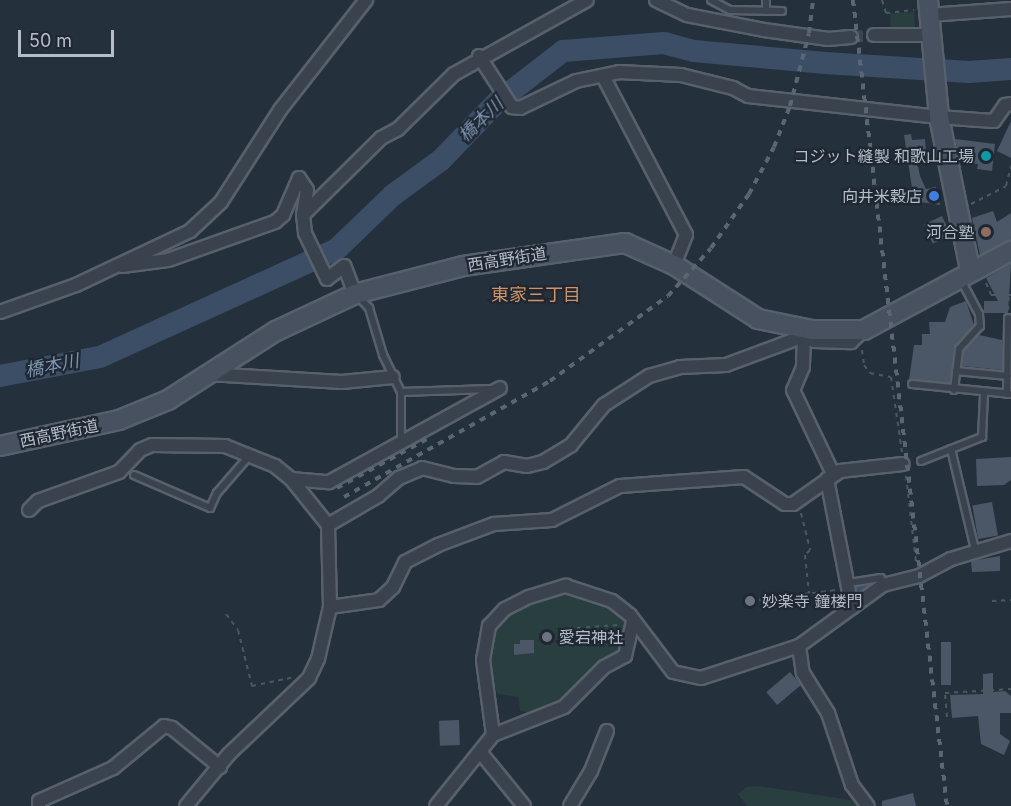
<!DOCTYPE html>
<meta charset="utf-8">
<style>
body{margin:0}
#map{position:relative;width:1011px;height:806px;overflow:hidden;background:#25303d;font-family:Inter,"Noto Sans JP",sans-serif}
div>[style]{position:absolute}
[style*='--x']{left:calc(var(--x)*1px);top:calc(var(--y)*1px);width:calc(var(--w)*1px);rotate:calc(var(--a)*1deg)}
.green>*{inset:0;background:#283e3f;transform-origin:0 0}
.water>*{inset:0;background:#3b4e66}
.river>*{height:22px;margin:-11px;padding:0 11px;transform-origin:11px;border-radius:11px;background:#3b4e66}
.building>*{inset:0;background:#4b5766;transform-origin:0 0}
.street-tunnel>*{height:12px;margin-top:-6px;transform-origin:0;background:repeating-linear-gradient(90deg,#3b4552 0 12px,transparent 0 18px)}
.path>*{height:2px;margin-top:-1px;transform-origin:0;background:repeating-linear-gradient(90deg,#475b5d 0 4.5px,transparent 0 9px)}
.roads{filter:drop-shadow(2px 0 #57606b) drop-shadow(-2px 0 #57606b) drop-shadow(0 2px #57606b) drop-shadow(0 -2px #57606b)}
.lane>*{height:6px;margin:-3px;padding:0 3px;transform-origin:3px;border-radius:3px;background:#39424d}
.street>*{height:12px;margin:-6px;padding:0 6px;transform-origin:6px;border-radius:6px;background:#39424d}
.secondary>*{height:18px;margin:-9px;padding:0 9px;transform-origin:9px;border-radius:9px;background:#475160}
.rail>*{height:4px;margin-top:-2px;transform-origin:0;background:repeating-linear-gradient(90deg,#5b6674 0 6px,transparent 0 12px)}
.dots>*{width:16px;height:16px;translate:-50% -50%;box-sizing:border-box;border:3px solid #1e2732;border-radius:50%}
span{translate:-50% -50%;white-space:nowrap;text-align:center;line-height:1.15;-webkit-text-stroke:4.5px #1e2732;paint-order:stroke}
.poi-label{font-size:16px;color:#b5bdc8}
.right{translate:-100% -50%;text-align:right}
.left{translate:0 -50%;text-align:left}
.street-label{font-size:16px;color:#b5bdc8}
.water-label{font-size:18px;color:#7d94af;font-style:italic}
.neighbourhood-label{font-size:18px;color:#d29366}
.scale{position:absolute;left:18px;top:30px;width:96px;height:27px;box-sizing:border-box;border:3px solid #b5bdc8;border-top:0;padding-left:8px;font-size:18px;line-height:21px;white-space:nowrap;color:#b5bdc8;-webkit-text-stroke:4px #1e2732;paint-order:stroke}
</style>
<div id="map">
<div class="green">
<div style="left:914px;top:12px;width:19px;height:24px;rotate:87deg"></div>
<div style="clip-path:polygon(566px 589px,602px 599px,629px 616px,627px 648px,564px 705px,536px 716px,520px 710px,518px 697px,498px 694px,489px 675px,488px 647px,506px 611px)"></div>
<div style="clip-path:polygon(759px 786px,857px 801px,857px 806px,747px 806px,738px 794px,746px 787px)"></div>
</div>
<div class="water">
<div style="clip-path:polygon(877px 582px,854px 600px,853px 586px)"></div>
</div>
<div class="river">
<div style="--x:0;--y:376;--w:102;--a:-10.8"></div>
<div style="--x:100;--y:357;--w:260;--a:-24.5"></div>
<div style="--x:337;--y:249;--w:78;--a:-44"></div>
<div style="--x:393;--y:195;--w:59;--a:-36.1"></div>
<div style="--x:441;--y:160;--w:79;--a:-46"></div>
<div style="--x:496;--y:103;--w:85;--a:-37.8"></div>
<div style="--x:563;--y:51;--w:101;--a:-4.5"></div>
<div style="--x:664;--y:43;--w:31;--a:15"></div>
<div style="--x:694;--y:51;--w:132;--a:5.2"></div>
<div style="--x:825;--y:63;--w:144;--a:3.6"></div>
<div style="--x:969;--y:72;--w:42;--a:-4.1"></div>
</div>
<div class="building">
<div style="clip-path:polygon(1011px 121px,1011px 158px,997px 151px)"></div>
<div style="clip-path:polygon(911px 134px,912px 140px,925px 139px,926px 150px,915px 151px,920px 176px,926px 189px,936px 187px,940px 205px,914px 201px,904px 135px)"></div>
<div style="clip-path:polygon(955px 139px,995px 144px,992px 171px,977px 169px,978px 164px,961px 162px,962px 150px,957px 148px)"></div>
<div style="clip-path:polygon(993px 211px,997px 222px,1011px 213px,1011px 240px,980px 255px,972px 218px)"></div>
<div style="left:942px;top:216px;width:21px;height:20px;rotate:65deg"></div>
<div style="clip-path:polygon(1011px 264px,1008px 313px,984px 313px,984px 301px,998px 301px,986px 278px)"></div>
<div style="clip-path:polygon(966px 301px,974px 325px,954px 348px,950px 383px,909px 380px,914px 345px,922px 345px,922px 334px,930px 334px,929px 322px,945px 322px,950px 307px)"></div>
<div style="clip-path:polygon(979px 335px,1002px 340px,1002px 370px,962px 366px,964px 351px)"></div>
<div style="clip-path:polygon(1011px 457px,1011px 480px,1004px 485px,977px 486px,976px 459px)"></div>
<div style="left:992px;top:502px;width:34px;height:20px;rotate:80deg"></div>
<div style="clip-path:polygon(1000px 556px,1000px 571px,972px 572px,971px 561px)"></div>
<div style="clip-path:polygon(520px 640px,534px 640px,534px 653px,514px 655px,514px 644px,520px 644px)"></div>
<div style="left:941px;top:642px;width:10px;height:43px"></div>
<div style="left:790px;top:672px;width:17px;height:31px;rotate:50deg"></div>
<div style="clip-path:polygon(993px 673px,993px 692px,1005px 691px,1011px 696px,1011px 713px,1000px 713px,1000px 734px,1010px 741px,1004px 755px,981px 744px,978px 716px,952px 718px,950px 695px,983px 694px,983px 674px)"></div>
<div style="left:459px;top:720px;width:25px;height:20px;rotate:88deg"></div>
<div style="clip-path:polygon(913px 793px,916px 806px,882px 806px,882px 801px)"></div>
</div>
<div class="street-tunnel">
<div style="--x:851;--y:37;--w:23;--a:-5"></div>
</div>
<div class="path">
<div style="--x:882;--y:0;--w:14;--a:73"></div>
<div style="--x:886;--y:13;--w:28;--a:-6"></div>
<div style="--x:971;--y:204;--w:39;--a:-27"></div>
<div style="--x:1006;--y:186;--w:21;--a:-76"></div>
<div style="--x:986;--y:283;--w:13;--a:67"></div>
<div style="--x:991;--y:295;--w:20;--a:0"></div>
<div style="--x:1008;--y:310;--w:15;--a:-86"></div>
<div style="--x:862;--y:350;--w:15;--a:82"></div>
<div style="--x:864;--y:365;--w:10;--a:53"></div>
<div style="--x:870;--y:373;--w:21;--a:11"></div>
<div style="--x:891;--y:377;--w:76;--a:81.7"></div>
<div style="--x:906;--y:476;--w:87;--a:83.4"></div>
<div style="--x:801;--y:513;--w:38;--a:76"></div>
<div style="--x:810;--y:550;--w:7;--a:135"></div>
<div style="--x:805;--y:555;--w:39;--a:84"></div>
<div style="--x:750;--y:601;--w:87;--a:-7.3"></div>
<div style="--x:992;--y:601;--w:19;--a:-3"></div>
<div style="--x:226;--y:614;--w:20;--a:53"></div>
<div style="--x:238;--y:630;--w:58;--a:76"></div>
<div style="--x:252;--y:686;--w:40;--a:-12"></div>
<div style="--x:559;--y:629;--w:60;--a:-3.8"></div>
<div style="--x:947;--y:717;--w:24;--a:-95"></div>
<div style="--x:945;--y:693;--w:66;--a:-3.5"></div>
</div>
<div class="roads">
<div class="lane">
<div style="--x:711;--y:0;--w:21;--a:28"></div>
<div style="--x:730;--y:10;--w:52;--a:1.1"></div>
<div style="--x:766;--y:0;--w:11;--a:90"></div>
<div style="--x:357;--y:295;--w:18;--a:47"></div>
<div style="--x:369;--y:308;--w:49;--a:73.4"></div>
<div style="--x:383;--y:355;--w:41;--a:64.1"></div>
<div style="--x:956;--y:371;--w:52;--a:5.5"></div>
<div style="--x:912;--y:384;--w:100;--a:5.8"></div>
<div style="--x:954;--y:390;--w:41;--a:-83"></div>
<div style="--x:959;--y:349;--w:31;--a:-48"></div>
<div style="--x:980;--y:326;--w:12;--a:-95"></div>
<div style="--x:979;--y:314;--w:38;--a:-118"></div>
<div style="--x:1007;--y:394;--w:76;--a:-89.2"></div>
<div style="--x:401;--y:440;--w:48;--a:-90"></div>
<div style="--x:401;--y:392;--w:90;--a:-1.9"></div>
<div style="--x:951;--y:449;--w:104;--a:76.6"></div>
<div style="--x:921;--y:461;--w:66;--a:-21.5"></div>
<div style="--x:982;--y:437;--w:43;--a:-87.3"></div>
<div style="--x:134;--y:475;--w:83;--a:23.5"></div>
<div style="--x:210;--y:508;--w:17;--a:-65"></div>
<div style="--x:217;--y:493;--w:49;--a:-49.1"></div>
<div style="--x:849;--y:583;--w:32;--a:-9"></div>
<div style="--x:881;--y:578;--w:7;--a:74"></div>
</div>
<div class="street">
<div style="--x:656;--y:0;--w:34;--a:26"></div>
<div style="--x:687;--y:15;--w:78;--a:11"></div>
<div style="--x:764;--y:30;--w:65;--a:8"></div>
<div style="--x:828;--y:39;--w:23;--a:-5"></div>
<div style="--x:929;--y:15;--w:82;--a:-4.2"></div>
<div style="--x:874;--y:35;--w:58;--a:0"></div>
<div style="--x:479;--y:56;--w:61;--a:57.1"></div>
<div style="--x:512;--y:107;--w:8;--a:7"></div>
<div style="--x:520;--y:108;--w:62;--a:-25.7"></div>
<div style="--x:576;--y:81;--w:44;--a:-11.8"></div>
<div style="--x:619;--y:72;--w:62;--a:2.8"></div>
<div style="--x:681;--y:75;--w:54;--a:14"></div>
<div style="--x:733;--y:88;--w:17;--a:28"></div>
<div style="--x:748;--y:96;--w:192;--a:6.3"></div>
<div style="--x:939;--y:117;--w:55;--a:4.2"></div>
<div style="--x:994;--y:121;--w:19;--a:-55"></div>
<div style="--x:1005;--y:105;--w:6;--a:-9"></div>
<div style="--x:603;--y:76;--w:179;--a:62.4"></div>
<div style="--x:686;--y:235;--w:32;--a:112"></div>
<div style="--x:122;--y:266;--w:46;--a:-7.4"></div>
<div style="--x:168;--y:260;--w:114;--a:-19.6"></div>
<div style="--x:275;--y:222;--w:11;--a:-41"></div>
<div style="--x:283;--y:215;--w:40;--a:-66.6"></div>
<div style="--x:299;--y:178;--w:14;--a:56"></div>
<div style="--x:307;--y:190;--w:25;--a:99"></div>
<div style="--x:355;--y:294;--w:30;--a:-111"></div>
<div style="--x:344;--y:266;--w:21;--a:143"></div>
<div style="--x:327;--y:279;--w:51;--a:-115.6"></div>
<div style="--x:305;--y:233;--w:18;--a:-96"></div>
<div style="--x:303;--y:215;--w:110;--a:-44.6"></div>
<div style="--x:381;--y:138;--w:19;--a:-28"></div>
<div style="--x:398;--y:129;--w:78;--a:-44.5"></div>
<div style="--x:454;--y:74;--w:152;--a:-29.1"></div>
<div style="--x:0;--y:312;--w:81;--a:-19.6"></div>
<div style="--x:76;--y:285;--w:126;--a:-25.3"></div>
<div style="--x:190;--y:231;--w:42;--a:-43.1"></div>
<div style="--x:221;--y:202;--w:109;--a:-57.3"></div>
<div style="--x:280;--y:110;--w:140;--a:-52"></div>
<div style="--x:808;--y:330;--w:7;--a:124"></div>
<div style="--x:804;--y:336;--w:31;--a:92"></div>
<div style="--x:803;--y:367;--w:25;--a:113"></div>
<div style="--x:793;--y:390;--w:93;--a:64.5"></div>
<div style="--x:208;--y:374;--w:134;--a:3.4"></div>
<div style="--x:342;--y:382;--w:51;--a:-5.6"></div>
<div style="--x:827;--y:479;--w:131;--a:79"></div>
<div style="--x:29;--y:510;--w:13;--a:-45"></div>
<div style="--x:38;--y:501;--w:86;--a:-19.7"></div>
<div style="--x:119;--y:472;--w:30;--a:-46"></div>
<div style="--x:140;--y:450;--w:13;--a:-23"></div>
<div style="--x:152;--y:445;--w:73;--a:0.8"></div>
<div style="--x:225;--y:446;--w:54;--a:21.8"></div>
<div style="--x:275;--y:466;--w:21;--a:39"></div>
<div style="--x:328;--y:525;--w:59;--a:-128.8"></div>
<div style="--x:291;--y:479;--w:38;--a:5"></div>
<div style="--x:329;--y:482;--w:195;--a:-28.8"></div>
<div style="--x:330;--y:607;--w:49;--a:-8.1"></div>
<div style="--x:379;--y:600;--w:19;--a:-43"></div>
<div style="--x:393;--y:587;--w:28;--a:-64"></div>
<div style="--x:405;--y:562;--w:37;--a:-27"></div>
<div style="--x:438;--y:545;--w:60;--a:-20.6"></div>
<div style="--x:494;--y:524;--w:58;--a:-3.9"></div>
<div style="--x:552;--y:520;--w:76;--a:-26.6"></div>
<div style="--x:620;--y:486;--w:124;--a:-4.2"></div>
<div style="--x:744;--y:477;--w:49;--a:33.4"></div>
<div style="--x:785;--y:504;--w:8;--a:0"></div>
<div style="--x:793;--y:504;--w:57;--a:-35.1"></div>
<div style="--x:840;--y:471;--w:63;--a:-6.3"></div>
<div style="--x:799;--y:646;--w:27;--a:82"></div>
<div style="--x:803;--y:673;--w:47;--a:58"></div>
<div style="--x:828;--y:713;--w:76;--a:71.6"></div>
<div style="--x:852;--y:785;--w:26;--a:53"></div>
<div style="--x:493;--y:735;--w:76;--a:-21.5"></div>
<div style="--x:564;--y:707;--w:57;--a:-45"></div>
<div style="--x:604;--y:667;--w:24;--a:-28"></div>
<div style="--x:625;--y:656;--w:35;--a:-77"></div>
<div style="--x:481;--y:753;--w:68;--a:50.9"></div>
<div style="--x:39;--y:806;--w:5;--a:-90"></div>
<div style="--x:39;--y:801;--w:81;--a:-24"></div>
<div style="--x:113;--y:768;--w:66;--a:-39.5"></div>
<div style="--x:164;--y:726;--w:8;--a:14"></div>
<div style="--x:172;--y:728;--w:62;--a:39.1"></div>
<div style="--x:186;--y:806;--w:67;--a:-50.4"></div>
<div style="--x:229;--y:754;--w:110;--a:-43.5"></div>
<div style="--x:309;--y:678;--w:21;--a:-65"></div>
<div style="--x:318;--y:659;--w:53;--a:-77"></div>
<div style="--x:330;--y:607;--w:82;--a:-91.4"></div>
<div style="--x:328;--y:525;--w:58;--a:-30.1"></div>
<div style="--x:378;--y:496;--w:28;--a:-41"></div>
<div style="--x:399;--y:478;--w:25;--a:-23"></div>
<div style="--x:422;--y:468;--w:33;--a:14"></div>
<div style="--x:454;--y:476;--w:23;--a:2"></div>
<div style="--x:477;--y:477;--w:31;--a:-29"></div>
<div style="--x:504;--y:462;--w:23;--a:10"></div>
<div style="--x:527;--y:466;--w:16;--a:-14"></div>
<div style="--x:543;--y:462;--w:33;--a:-31"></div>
<div style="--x:571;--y:445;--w:52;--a:-50.5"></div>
<div style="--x:604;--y:405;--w:54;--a:-32.8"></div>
<div style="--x:649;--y:376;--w:32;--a:-16"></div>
<div style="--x:680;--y:367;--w:46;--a:-2.5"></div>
<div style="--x:726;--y:365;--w:83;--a:-20.4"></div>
<div style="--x:804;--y:336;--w:11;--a:27"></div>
<div style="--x:814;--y:341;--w:37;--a:2"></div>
<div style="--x:851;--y:342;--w:18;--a:-43"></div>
<div style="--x:436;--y:806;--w:91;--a:-51.2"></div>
<div style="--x:493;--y:735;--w:76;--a:-97.6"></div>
<div style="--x:483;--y:660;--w:35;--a:-80"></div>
<div style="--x:489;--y:626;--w:23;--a:-47"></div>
<div style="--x:505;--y:609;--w:27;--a:-27"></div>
<div style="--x:529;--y:597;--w:39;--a:-17"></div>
<div style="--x:566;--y:586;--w:48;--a:18.1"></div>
<div style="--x:612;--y:601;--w:23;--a:38"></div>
<div style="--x:630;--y:615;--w:71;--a:53"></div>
<div style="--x:673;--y:672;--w:29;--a:12"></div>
<div style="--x:701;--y:678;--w:103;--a:-18.1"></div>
<div style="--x:799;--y:646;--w:104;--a:-36"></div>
<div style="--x:883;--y:585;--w:37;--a:-14"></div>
<div style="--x:919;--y:576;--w:36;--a:-28"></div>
<div style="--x:951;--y:559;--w:63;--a:-16.7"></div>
<div style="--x:570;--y:806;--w:41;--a:-59"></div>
<div style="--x:591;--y:771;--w:43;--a:-68.2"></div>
</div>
<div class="secondary">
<div style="--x:928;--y:0;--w:118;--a:84.6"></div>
<div style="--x:939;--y:117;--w:156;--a:78.5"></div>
<div style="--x:0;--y:446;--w:122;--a:-12.3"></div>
<div style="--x:119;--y:420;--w:53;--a:-22.2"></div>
<div style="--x:168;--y:400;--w:128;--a:-32.6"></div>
<div style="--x:276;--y:331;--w:87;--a:-25.1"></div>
<div style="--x:355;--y:294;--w:112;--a:-14.5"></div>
<div style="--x:463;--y:266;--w:164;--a:-8.1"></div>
<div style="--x:625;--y:243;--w:54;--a:24.2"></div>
<div style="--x:674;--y:265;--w:100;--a:32.7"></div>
<div style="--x:758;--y:319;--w:55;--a:11.5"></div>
<div style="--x:812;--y:330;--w:52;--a:0"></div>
<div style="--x:864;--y:330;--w:167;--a:-28.3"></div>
</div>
</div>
<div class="rail">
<div style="--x:853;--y:0;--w:811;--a:83.35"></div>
<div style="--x:337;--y:488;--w:102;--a:-28.6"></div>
<div style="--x:344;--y:497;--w:236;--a:-29.4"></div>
<div style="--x:550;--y:381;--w:145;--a:-35.8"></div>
<div style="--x:668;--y:296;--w:64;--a:-48.1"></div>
<div style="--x:711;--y:248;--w:66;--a:-54.9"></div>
<div style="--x:749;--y:194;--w:53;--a:-62"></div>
<div style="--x:774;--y:147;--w:44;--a:-68.7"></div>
<div style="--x:790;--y:106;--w:75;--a:-75.4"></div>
<div style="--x:809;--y:33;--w:33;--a:-83"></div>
</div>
<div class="dots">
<div style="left:986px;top:156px;background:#0f9aa8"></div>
<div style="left:934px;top:196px;background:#3f7fe0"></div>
<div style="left:986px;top:232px;background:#8d6e63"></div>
<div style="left:750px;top:601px;background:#6b7280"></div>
<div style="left:547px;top:637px;background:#6b7280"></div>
</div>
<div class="poi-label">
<span class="right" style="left:974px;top:156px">コジット縫製 和歌山工場</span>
<span class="right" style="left:922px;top:196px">向井米穀店</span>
<span class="right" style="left:974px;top:232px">河合塾</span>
<span class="left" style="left:762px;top:601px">妙楽寺 鐘楼門</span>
<span class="left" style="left:559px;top:637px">愛宕神社</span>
</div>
<div class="street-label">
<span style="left:507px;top:259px;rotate:-9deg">西高野街道</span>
<span style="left:59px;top:433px;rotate:-12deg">西高野街道</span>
</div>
<div class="water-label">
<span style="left:481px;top:120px;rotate:-44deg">橋本川</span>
<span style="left:52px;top:366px;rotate:-11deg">橋本川</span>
</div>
<div class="neighbourhood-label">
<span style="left:536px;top:295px">東家三丁目</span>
</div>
<div class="scale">50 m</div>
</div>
